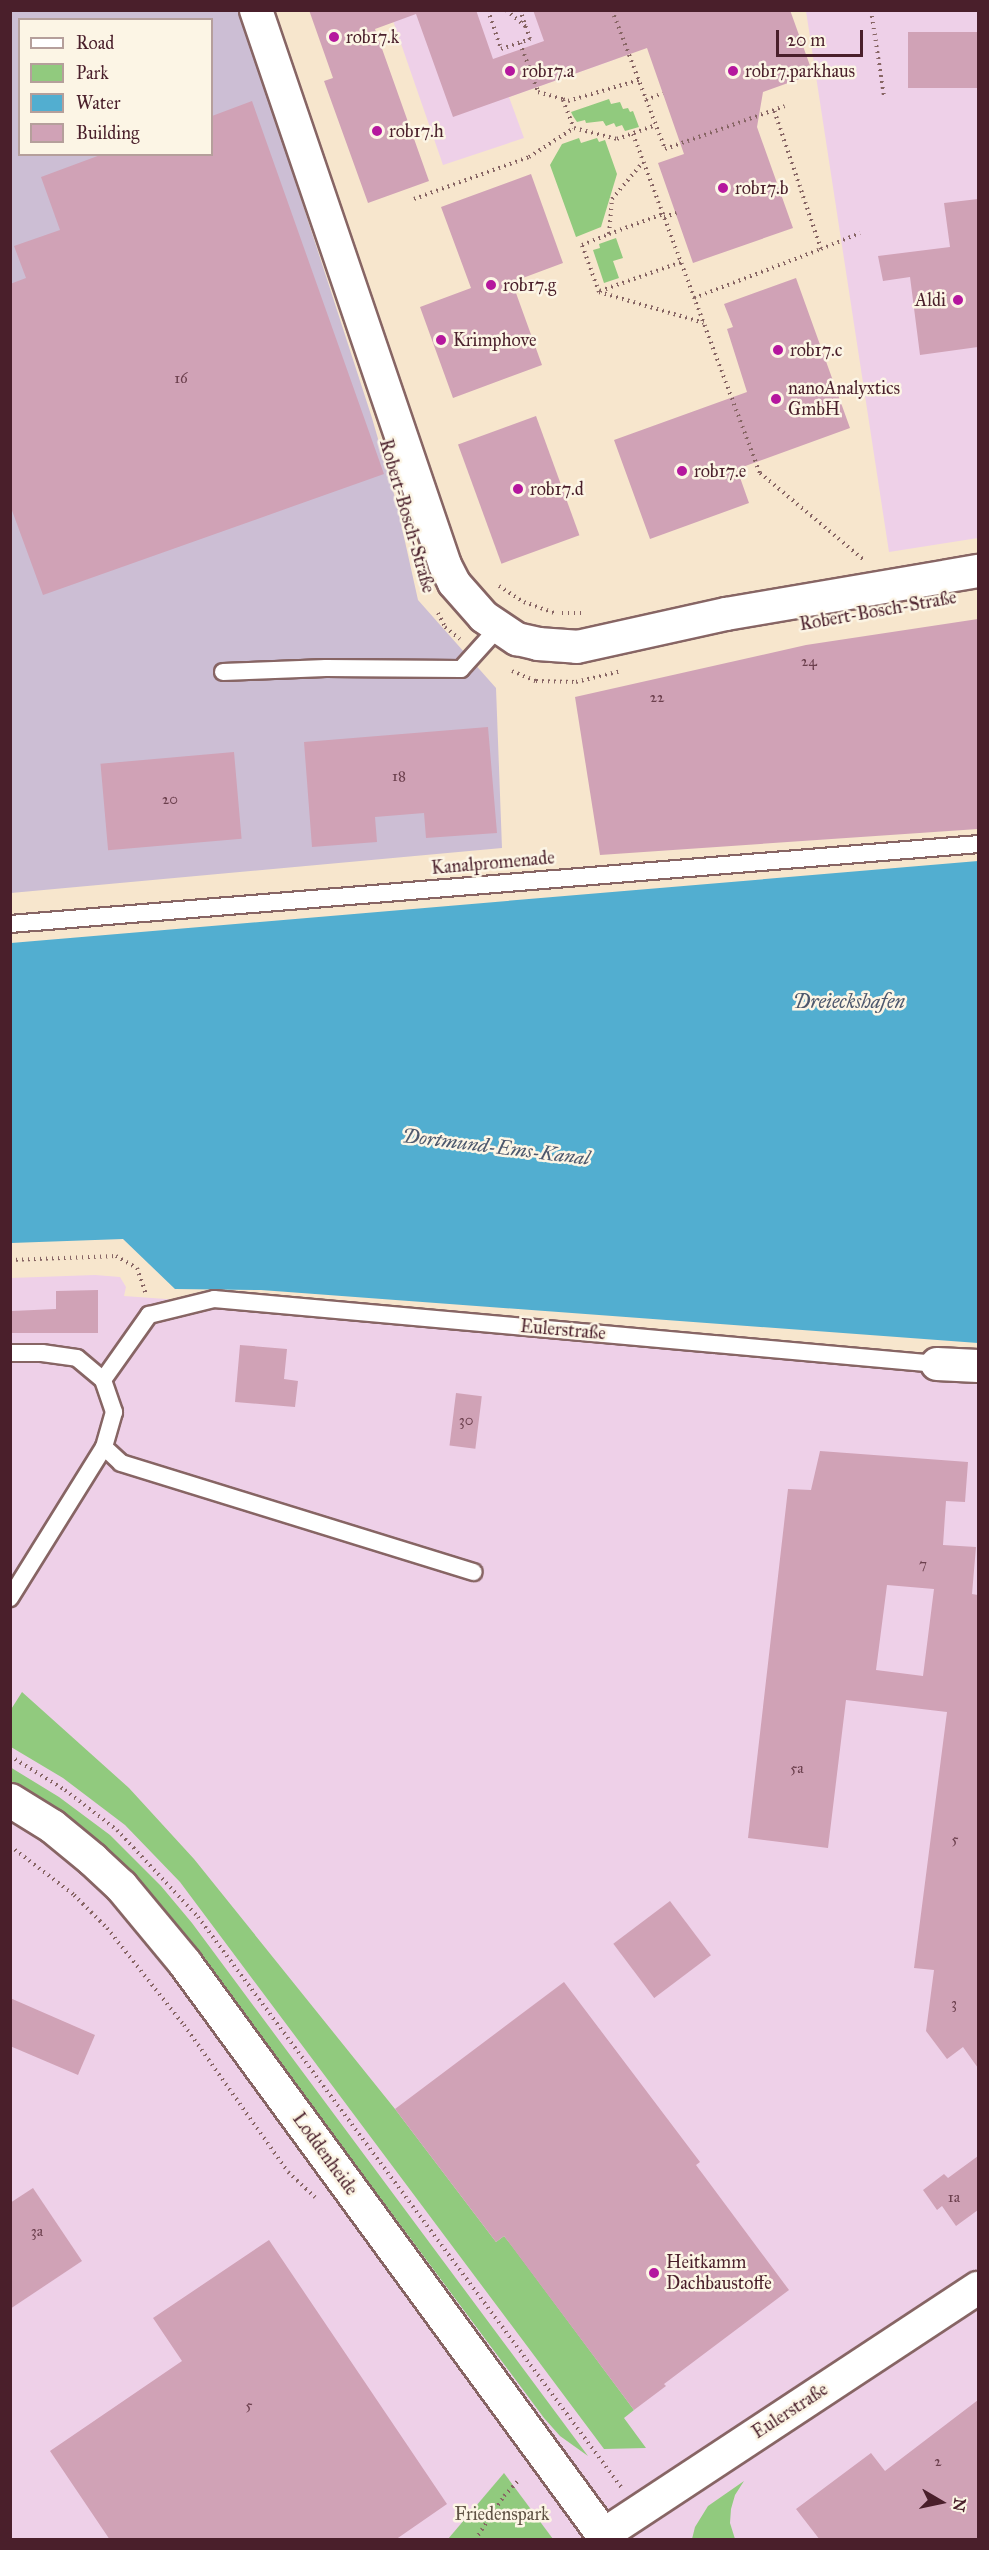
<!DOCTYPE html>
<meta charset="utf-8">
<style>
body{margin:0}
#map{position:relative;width:989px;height:2550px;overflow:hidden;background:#f7e6cd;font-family:"IM FELL Great Primer",serif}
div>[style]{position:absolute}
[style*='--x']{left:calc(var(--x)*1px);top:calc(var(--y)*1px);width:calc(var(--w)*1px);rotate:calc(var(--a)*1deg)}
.built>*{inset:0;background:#eed0e8}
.industrial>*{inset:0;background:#ccbed4}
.green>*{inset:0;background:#91ca7e}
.water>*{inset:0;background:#52aed0}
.building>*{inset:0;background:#d0a2b6;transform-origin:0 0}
.path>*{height:4px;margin-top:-2px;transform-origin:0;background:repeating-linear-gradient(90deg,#876564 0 1.5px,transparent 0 6px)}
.roads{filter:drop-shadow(2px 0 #876564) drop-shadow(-2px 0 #876564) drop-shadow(0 2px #876564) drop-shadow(0 -2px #876564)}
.lane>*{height:16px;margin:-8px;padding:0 8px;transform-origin:8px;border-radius:8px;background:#fff}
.street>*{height:32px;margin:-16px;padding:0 16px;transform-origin:16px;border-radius:16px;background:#fff}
.secondary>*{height:33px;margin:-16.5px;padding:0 16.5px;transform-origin:16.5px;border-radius:16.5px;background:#fff}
.dots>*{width:16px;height:16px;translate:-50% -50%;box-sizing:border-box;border:3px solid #fcf5e5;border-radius:50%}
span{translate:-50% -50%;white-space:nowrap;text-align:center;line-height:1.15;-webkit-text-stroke:5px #fcf5e5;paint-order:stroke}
.number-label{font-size:15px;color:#6c404e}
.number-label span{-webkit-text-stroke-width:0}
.poi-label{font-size:18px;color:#4a1f2b}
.left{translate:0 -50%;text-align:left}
.right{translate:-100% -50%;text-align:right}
.street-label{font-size:18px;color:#4a1f2b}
.park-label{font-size:18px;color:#5f5244}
.water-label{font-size:20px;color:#4d586d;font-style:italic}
.frame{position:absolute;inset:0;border:12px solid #4a1f2b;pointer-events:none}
.legend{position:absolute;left:18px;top:18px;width:195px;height:138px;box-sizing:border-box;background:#fcf5e5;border:2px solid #b59f9b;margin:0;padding:8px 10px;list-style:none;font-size:18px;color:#4a1f2b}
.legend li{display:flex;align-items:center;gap:12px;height:30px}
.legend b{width:30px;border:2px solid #b59f9b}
.north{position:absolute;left:911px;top:2472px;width:60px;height:60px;-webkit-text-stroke:4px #fcf5e5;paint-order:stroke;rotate:99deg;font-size:16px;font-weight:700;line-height:24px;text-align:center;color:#4a1f2b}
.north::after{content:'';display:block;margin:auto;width:21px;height:27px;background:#4a1f2b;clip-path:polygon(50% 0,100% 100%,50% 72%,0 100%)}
.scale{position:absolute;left:776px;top:30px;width:87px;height:27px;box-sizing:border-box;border:3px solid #4a1f2b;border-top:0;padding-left:8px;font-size:18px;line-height:21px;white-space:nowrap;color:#4a1f2b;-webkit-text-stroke:4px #fcf5e5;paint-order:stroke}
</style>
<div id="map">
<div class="built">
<div style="clip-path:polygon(392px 10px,599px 11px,616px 59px,509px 97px,524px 138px,443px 165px,390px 12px)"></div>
<div style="clip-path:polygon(806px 11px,978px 11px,978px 538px,889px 552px)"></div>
<div style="clip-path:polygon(95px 1275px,120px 1277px,126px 1287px,124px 1296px,941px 1355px,978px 1380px,978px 2539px,11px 2539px,10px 1278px)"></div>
</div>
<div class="industrial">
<div style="clip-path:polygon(evenodd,11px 11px,240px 11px,372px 418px,396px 501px,418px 600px,496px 688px,502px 848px,11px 893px,11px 11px,20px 20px,212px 20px,212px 154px,20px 154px,20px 20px)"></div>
</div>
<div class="green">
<div style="clip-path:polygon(609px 99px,611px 104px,620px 102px,623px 109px,628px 108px,630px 112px,633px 111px,639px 127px,625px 131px,622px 125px,616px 127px,614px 123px,606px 126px,603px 121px,586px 123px,585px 120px,577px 122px,573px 116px,571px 112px)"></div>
<div style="clip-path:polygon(579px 138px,581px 143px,597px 138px,599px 142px,605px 140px,617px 174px,601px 227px,576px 237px,550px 165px,562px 144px)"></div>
<div style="clip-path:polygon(616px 238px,623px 258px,613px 261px,619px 278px,604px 283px,593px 250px,600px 248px,599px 244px)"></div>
<div style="clip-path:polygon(22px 1692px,129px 1788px,194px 1859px,395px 2109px,496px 2242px,504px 2236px,512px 2246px,634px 2410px,624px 2418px,646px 2448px,604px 2449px,180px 1882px,125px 1825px,63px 1778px,11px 1747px,10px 1711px)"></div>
<div style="clip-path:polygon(10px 1767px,59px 1797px,110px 1835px,161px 1886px,192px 1923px,588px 2456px,560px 2436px,544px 2418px,181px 1930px,149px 1892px,113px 1855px,70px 1820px,11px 1781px)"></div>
<div style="clip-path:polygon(504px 2473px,553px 2539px,448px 2539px)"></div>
<div style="clip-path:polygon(744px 2481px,735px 2495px,731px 2509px,730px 2523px,735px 2539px,692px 2539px,695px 2527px,708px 2506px)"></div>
</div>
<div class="water">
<div style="clip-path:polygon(978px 861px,978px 1343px,261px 1290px,175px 1289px,123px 1239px,11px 1243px,11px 943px)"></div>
</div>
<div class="building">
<div style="clip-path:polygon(309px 10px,476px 10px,493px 59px,544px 41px,533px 10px,790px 10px,813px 74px,763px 92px,757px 127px,793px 228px,693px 263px,658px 163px,684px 154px,647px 48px,453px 117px,416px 14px,375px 29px,429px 181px,368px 203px,324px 81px,333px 78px)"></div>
<div style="left:978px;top:32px;width:56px;height:70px;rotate:90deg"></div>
<div style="clip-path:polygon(252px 101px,384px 474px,43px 595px,10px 505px,10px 284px,26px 278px,14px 246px,60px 230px,41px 177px,103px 154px,212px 154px,212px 116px)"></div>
<div style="clip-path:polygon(531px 174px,563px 263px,512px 282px,542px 365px,453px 398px,420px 307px,471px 288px,441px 207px)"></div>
<div style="clip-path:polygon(978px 199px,978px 347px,920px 355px,910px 277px,883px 281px,878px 256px,950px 247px,944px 203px)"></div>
<div style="clip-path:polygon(796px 278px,850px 428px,737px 469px,749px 503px,650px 539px,614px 440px,747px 392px,727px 329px,733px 327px,724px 304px)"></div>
<div style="left:536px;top:416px;width:127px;height:83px;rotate:70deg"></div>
<div style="clip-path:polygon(978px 619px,978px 829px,600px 855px,575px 697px,806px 645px)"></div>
<div style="clip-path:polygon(488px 727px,497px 833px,426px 838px,424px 813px,375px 817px,377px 842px,312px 847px,304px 742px)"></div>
<div style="left:234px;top:752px;width:87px;height:134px;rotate:85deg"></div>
<div style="clip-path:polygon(98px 1290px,98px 1333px,10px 1333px,12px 1311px,56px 1309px,56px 1291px)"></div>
<div style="clip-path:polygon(240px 1345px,287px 1349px,284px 1379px,298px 1381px,295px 1407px,235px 1402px)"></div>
<div style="left:456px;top:1393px;width:26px;height:53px;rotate:7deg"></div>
<div style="clip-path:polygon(evenodd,820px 1451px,968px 1462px,965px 1502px,946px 1501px,943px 1545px,976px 1547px,972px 1594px,978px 1595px,978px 2068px,963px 2047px,947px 2059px,926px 2031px,934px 1970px,914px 1968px,947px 1712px,846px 1700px,828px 1848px,748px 1838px,788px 1489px,811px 1490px,820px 1451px,887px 1585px,934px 1589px,923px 1676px,876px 1670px,887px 1585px)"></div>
<div style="left:670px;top:1901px;width:68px;height:71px;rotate:53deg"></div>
<div style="clip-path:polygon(564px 1982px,700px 2162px,696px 2165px,789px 2290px,664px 2384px,666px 2386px,634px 2410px,504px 2236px,496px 2242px,395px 2109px)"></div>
<div style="clip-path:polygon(10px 1998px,95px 2035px,78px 2075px,10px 2046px)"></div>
<div style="clip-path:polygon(978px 2156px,978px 2210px,956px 2226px,942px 2206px,937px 2210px,923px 2190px,944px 2174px,948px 2178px)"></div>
<div style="clip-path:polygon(33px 2188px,82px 2261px,10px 2309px,10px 2203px)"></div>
<div style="clip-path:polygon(269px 2240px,447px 2504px,395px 2540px,110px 2540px,50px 2451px,182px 2361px,153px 2318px)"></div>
<div style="clip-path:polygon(978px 2400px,978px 2540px,820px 2540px,796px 2509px,871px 2453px,885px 2471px)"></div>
</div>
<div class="path">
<div style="--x:488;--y:10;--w:41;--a:71.6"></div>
<div style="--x:501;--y:49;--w:31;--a:-19"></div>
<div style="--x:530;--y:39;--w:31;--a:-109"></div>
<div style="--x:506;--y:10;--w:26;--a:40"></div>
<div style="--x:612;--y:10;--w:149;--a:69.1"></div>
<div style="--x:665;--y:149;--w:127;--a:-19.7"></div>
<div style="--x:871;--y:10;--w:87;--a:81.4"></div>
<div style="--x:520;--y:43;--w:52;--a:69.8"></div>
<div style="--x:538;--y:92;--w:26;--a:16"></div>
<div style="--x:563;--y:99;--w:5;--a:22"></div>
<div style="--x:568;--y:101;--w:74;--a:-16.5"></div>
<div style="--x:563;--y:100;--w:30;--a:69"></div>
<div style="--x:574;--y:128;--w:44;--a:14.3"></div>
<div style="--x:617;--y:139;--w:41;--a:-19.7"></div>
<div style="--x:646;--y:100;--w:18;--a:-22"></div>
<div style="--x:633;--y:134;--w:362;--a:69.5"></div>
<div style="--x:760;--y:473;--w:134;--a:39.9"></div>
<div style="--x:414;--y:199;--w:122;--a:-20.1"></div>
<div style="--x:529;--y:157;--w:54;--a:-32.8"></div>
<div style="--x:664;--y:217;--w:13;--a:-18"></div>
<div style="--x:609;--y:234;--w:58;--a:-20.3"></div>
<div style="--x:821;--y:249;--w:42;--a:-22.3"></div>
<div style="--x:600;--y:291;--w:86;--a:-19.7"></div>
<div style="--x:599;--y:292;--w:50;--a:-109.9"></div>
<div style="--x:582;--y:245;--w:29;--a:-22"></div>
<div style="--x:609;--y:234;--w:35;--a:-85"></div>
<div style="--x:612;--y:199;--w:48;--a:-50"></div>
<div style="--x:599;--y:292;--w:109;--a:16.4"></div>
<div style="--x:694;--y:298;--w:136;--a:-21.1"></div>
<div style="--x:821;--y:249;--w:147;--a:-108.7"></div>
<div style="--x:499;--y:586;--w:30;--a:33"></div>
<div style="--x:524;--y:602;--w:32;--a:20"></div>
<div style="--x:438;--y:613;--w:16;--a:63"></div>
<div style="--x:445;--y:627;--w:19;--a:39"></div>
<div style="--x:562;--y:613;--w:19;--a:0"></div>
<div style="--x:512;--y:671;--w:26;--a:23"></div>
<div style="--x:536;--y:681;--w:40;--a:1.4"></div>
<div style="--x:576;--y:682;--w:46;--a:-13.7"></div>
<div style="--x:10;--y:1260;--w:106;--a:-2.2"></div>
<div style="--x:116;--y:1256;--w:24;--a:30"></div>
<div style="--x:137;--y:1268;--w:28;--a:71"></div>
<div style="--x:10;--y:1756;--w:65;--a:31.7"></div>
<div style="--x:65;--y:1790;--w:66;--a:37.6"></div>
<div style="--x:117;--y:1830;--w:119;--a:47"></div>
<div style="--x:198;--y:1917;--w:710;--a:53.42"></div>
<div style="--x:10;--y:1846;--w:81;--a:37.4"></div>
<div style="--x:74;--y:1895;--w:47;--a:45"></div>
<div style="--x:107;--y:1928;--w:124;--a:51.6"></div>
<div style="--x:184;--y:2025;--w:180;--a:54.7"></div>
<div style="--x:288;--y:2172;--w:37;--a:43"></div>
<div style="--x:475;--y:2540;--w:53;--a:-56.6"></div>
<div style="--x:504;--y:2496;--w:23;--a:-47"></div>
</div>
<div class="roads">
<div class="lane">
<div style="--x:223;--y:672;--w:103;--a:-2.2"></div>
<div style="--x:326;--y:668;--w:135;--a:0.4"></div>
<div style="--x:461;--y:669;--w:55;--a:-47.9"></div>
<div style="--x:10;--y:924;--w:971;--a:-4.72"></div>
<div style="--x:10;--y:1353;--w:32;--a:0"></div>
<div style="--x:42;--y:1353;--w:35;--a:8"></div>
<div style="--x:77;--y:1358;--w:34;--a:40"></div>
<div style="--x:103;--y:1380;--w:34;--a:71"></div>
<div style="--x:114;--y:1412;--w:36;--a:106"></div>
<div style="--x:104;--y:1447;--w:178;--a:121.9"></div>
<div style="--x:103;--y:1380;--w:80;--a:-54.7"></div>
<div style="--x:149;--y:1315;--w:67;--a:-13.8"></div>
<div style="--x:214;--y:1299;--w:726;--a:5.14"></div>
<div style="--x:104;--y:1447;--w:23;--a:43"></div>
<div style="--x:121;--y:1463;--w:369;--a:17.2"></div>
</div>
<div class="street">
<div style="--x:256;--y:10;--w:586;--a:71.19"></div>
<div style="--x:445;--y:565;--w:20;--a:63"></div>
<div style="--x:454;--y:583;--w:45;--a:48.6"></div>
<div style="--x:484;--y:617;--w:40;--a:34"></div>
<div style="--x:517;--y:639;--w:22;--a:13"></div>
<div style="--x:538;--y:644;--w:39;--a:4"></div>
<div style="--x:577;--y:647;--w:153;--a:-12.5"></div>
<div style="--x:726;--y:614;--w:256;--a:-9.7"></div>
<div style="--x:937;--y:1364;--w:41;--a:2.8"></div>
<div style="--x:603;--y:2535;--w:449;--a:-33.4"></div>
</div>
<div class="secondary">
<div style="--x:10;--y:1800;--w:49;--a:31.8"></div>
<div style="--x:52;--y:1826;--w:52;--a:39.5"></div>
<div style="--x:92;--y:1859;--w:40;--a:43"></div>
<div style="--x:121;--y:1886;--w:99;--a:50.3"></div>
<div style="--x:184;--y:1962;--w:716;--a:53.8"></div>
</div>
</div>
<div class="dots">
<div style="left:334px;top:37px;background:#b5179e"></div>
<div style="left:510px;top:71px;background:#b5179e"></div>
<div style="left:733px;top:71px;background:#b5179e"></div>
<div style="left:377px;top:131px;background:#b5179e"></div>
<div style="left:723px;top:188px;background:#b5179e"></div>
<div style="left:491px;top:285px;background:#b5179e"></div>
<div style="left:958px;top:300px;background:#b5179e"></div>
<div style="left:441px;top:340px;background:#b5179e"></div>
<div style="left:778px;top:350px;background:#b5179e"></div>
<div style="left:776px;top:399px;background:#b5179e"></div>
<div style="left:682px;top:471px;background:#b5179e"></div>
<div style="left:518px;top:489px;background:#b5179e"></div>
<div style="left:654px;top:2273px;background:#b5179e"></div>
</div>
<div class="number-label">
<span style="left:181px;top:379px">16</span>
<span style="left:809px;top:662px">24</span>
<span style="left:657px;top:698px">22</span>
<span style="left:399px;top:777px">18</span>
<span style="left:170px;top:800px">20</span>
<span style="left:466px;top:1421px">30</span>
<span style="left:923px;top:1565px">7</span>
<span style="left:797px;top:1769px">5a</span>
<span style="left:955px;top:1840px">5</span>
<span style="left:954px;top:2004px">3</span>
<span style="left:954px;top:2198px">1a</span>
<span style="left:37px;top:2232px">3a</span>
<span style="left:249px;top:2406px">5</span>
<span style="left:938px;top:2462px">2</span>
</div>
<div class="poi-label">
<span class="left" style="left:346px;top:37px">rob17.k</span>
<span class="left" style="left:522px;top:71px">rob17.a</span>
<span class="left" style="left:745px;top:71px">rob17.parkhaus</span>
<span class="left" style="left:389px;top:131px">rob17.h</span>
<span class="left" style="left:735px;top:188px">rob17.b</span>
<span class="left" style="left:503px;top:285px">rob17.g</span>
<span class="right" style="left:946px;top:300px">Aldi</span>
<span class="left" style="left:453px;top:340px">Krimphove</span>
<span class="left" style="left:790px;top:350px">rob17.c</span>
<span class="left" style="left:788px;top:399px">nanoAnalyxtics<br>GmbH</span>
<span class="left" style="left:694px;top:471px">rob17.e</span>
<span class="left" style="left:530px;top:489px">rob17.d</span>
<span class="left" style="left:666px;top:2273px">Heitkamm<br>Dachbaustoffe</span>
</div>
<div class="street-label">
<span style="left:407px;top:516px;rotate:74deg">Robert-Bosch-Straße</span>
<span style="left:878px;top:611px;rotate:-10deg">Robert-Bosch-Straße</span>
<span style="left:493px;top:863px;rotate:-5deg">Kanalpromenade</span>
<span style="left:563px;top:1330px;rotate:5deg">Eulerstraße</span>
<span style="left:325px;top:2154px;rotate:54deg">Loddenheide</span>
<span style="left:790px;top:2411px;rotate:-33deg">Eulerstraße</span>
</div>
<div class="park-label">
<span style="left:502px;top:2514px">Friedenspark</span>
</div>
<div class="water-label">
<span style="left:849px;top:1001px">Dreieckshafen</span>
<span style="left:496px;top:1147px;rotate:7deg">Dortmund-Ems-Kanal</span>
</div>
<div class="frame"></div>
<ul class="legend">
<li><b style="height:8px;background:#fff"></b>Road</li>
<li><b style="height:16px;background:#91ca7e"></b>Park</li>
<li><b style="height:16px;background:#52aed0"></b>Water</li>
<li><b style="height:16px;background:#d0a2b6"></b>Building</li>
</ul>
<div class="north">N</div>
<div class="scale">20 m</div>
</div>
